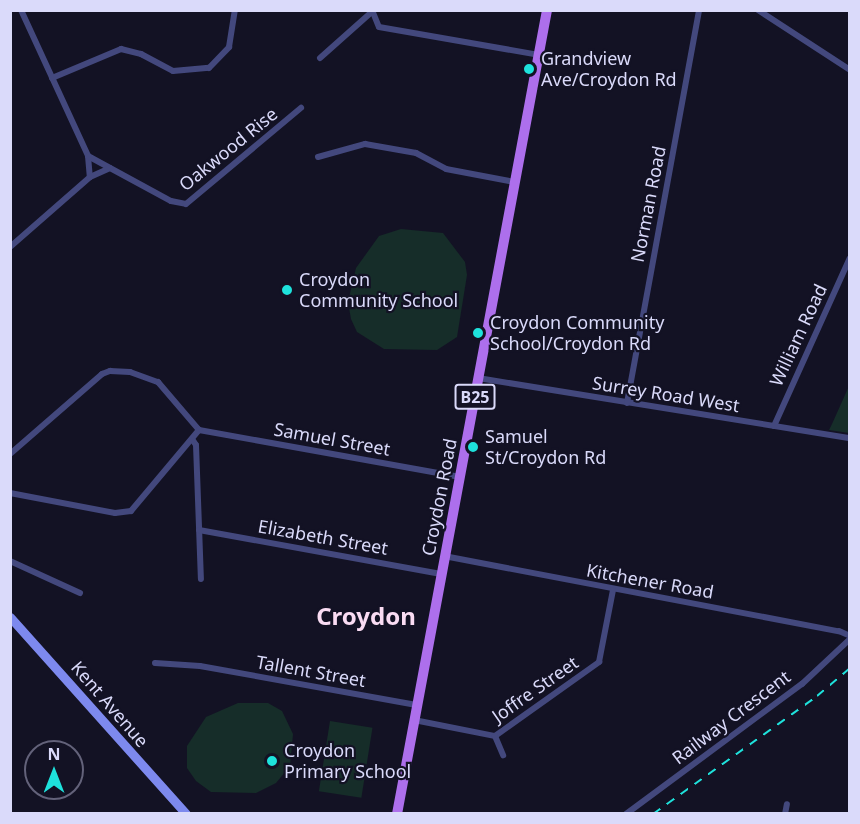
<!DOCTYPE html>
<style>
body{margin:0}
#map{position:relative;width:860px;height:824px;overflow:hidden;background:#131224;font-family:"Noto Sans",sans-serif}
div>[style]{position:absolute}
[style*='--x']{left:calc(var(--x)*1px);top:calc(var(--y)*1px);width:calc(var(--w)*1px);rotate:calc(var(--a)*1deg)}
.green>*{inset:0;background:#162d29;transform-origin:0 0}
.minor>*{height:6px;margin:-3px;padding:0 3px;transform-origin:3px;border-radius:3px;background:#43487d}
.secondary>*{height:9px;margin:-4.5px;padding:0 4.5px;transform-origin:4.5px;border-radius:4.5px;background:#7d89ee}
.primary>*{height:10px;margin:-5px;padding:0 5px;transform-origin:5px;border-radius:5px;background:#ad6fec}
.rail>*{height:2px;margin-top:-1px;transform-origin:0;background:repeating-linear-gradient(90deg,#1ee2dc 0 9px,transparent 0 17px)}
.dots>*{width:16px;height:16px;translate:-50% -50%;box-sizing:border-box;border:3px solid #131224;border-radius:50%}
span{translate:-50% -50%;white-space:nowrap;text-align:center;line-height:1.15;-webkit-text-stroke:4.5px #131224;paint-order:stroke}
.shield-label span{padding:2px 4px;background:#131224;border:2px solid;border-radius:4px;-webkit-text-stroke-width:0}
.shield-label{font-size:16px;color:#dadafa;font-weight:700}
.poi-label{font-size:18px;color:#dadafa}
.left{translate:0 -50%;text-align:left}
.street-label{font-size:18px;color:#dadafa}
.district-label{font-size:24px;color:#fadcf3;font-weight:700}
.frame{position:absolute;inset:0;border:12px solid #dadafa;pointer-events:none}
.north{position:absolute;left:24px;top:740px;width:60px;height:60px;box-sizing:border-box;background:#131224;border:2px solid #63627a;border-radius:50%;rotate:0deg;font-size:16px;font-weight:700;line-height:24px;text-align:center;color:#dadafa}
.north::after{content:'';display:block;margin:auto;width:21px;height:27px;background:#1ee2dc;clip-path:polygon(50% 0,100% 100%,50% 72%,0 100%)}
</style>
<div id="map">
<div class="green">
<div style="clip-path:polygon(401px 229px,443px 233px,465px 262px,467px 275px,457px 337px,437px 350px,384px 349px,357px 332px,351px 319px,348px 302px,356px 268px,379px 236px)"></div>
<div style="clip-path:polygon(849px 386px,849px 433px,829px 430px,832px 424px)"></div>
<div style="clip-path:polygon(238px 703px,268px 703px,282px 711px,293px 734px,290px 766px,276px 783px,256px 793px,211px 792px,196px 781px,187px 768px,187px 746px,206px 717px)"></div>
<div style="left:330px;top:721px;width:43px;height:71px;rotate:9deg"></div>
</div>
<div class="minor">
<div style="--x:21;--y:10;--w:161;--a:65.3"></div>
<div style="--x:88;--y:156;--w:21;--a:85"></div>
<div style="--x:372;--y:10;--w:18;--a:68"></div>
<div style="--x:379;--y:27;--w:162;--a:9.9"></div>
<div style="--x:758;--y:10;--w:110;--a:33.1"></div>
<div style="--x:320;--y:58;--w:71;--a:-41.6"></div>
<div style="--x:52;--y:78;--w:75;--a:-22.8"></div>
<div style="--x:121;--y:49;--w:21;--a:14"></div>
<div style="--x:141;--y:54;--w:36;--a:28"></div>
<div style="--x:173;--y:71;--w:36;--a:-5"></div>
<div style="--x:209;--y:68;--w:29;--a:-46"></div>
<div style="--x:229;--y:47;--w:37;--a:-81"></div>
<div style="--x:88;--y:156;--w:94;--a:28.5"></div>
<div style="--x:171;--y:201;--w:15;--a:11"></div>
<div style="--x:186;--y:204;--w:150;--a:-39.9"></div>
<div style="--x:318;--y:157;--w:49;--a:-15.5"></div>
<div style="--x:365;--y:144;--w:52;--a:10"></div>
<div style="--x:416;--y:153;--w:34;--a:28"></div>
<div style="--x:446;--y:169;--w:70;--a:10.7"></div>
<div style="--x:10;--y:247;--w:106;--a:-41.2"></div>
<div style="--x:90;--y:177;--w:22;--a:-24"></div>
<div style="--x:478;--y:378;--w:377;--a:9.2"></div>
<div style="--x:627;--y:403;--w:400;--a:-79.6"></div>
<div style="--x:774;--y:426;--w:184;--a:-65.7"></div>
<div style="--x:199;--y:430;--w:264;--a:10.2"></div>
<div style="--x:192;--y:439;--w:7;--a:56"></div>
<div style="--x:196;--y:445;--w:134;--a:87.9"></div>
<div style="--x:10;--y:454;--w:122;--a:-41"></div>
<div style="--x:102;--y:374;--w:9;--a:-21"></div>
<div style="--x:110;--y:371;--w:20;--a:3"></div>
<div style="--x:130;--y:372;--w:30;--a:20"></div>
<div style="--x:158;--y:382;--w:63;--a:49.5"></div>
<div style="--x:10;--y:493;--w:107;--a:10.8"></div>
<div style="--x:115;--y:513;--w:16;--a:-7"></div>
<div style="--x:131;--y:511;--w:106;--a:-50"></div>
<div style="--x:199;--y:530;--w:246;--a:10.3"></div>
<div style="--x:444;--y:556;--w:402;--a:10.8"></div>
<div style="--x:839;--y:631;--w:12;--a:24"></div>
<div style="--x:10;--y:561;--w:77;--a:24.6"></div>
<div style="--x:155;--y:663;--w:45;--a:3.8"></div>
<div style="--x:200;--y:666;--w:220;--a:10.2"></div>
<div style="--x:414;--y:720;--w:83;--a:11.2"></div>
<div style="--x:495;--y:736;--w:128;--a:-35.4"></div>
<div style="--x:599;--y:662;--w:73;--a:-79"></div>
<div style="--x:495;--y:736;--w:21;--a:67"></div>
<div style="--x:626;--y:814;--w:219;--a:-36.5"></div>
<div style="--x:802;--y:684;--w:66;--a:-43.2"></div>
<div style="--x:785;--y:814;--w:10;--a:-79"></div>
</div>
<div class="secondary">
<div style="--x:10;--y:617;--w:264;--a:48.2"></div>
</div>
<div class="primary">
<div style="--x:397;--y:814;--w:818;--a:-79.43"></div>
</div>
<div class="rail">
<div style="--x:653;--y:814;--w:202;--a:-35.7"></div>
<div style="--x:817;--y:696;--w:43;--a:-40.3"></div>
</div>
<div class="dots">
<div style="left:529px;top:69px;background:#1ee2dc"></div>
<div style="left:287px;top:290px;background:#1ee2dc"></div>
<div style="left:478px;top:333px;background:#1ee2dc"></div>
<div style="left:473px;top:447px;background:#1ee2dc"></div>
<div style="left:272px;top:761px;background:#1ee2dc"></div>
</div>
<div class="shield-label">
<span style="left:475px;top:397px">B25</span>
</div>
<div class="poi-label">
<span class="left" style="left:541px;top:69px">Grandview<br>Ave/Croydon Rd</span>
<span class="left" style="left:299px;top:290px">Croydon<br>Community School</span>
<span class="left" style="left:490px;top:333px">Croydon Community<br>School/Croydon Rd</span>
<span class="left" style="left:485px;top:447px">Samuel<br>St/Croydon Rd</span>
<span class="left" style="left:284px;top:761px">Croydon<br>Primary School</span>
</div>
<div class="street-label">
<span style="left:228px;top:149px;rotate:-39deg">Oakwood Rise</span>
<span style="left:648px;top:204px;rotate:-79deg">Norman Road</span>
<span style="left:798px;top:335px;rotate:-65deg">William Road</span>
<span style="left:666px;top:394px;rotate:9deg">Surrey Road West</span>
<span style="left:332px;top:439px;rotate:10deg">Samuel Street</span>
<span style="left:439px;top:497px;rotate:-79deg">Croydon Road</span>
<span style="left:323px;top:537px;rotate:10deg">Elizabeth Street</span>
<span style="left:650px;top:581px;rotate:10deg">Kitchener Road</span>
<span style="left:311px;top:671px;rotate:10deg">Tallent Street</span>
<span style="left:535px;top:689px;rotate:-35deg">Joffre Street</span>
<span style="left:110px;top:704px;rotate:49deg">Kent Avenue</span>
<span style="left:731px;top:717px;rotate:-37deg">Railway Crescent</span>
</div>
<div class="district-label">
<span style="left:366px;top:616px">Croydon</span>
</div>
<div class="frame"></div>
<div class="north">N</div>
</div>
